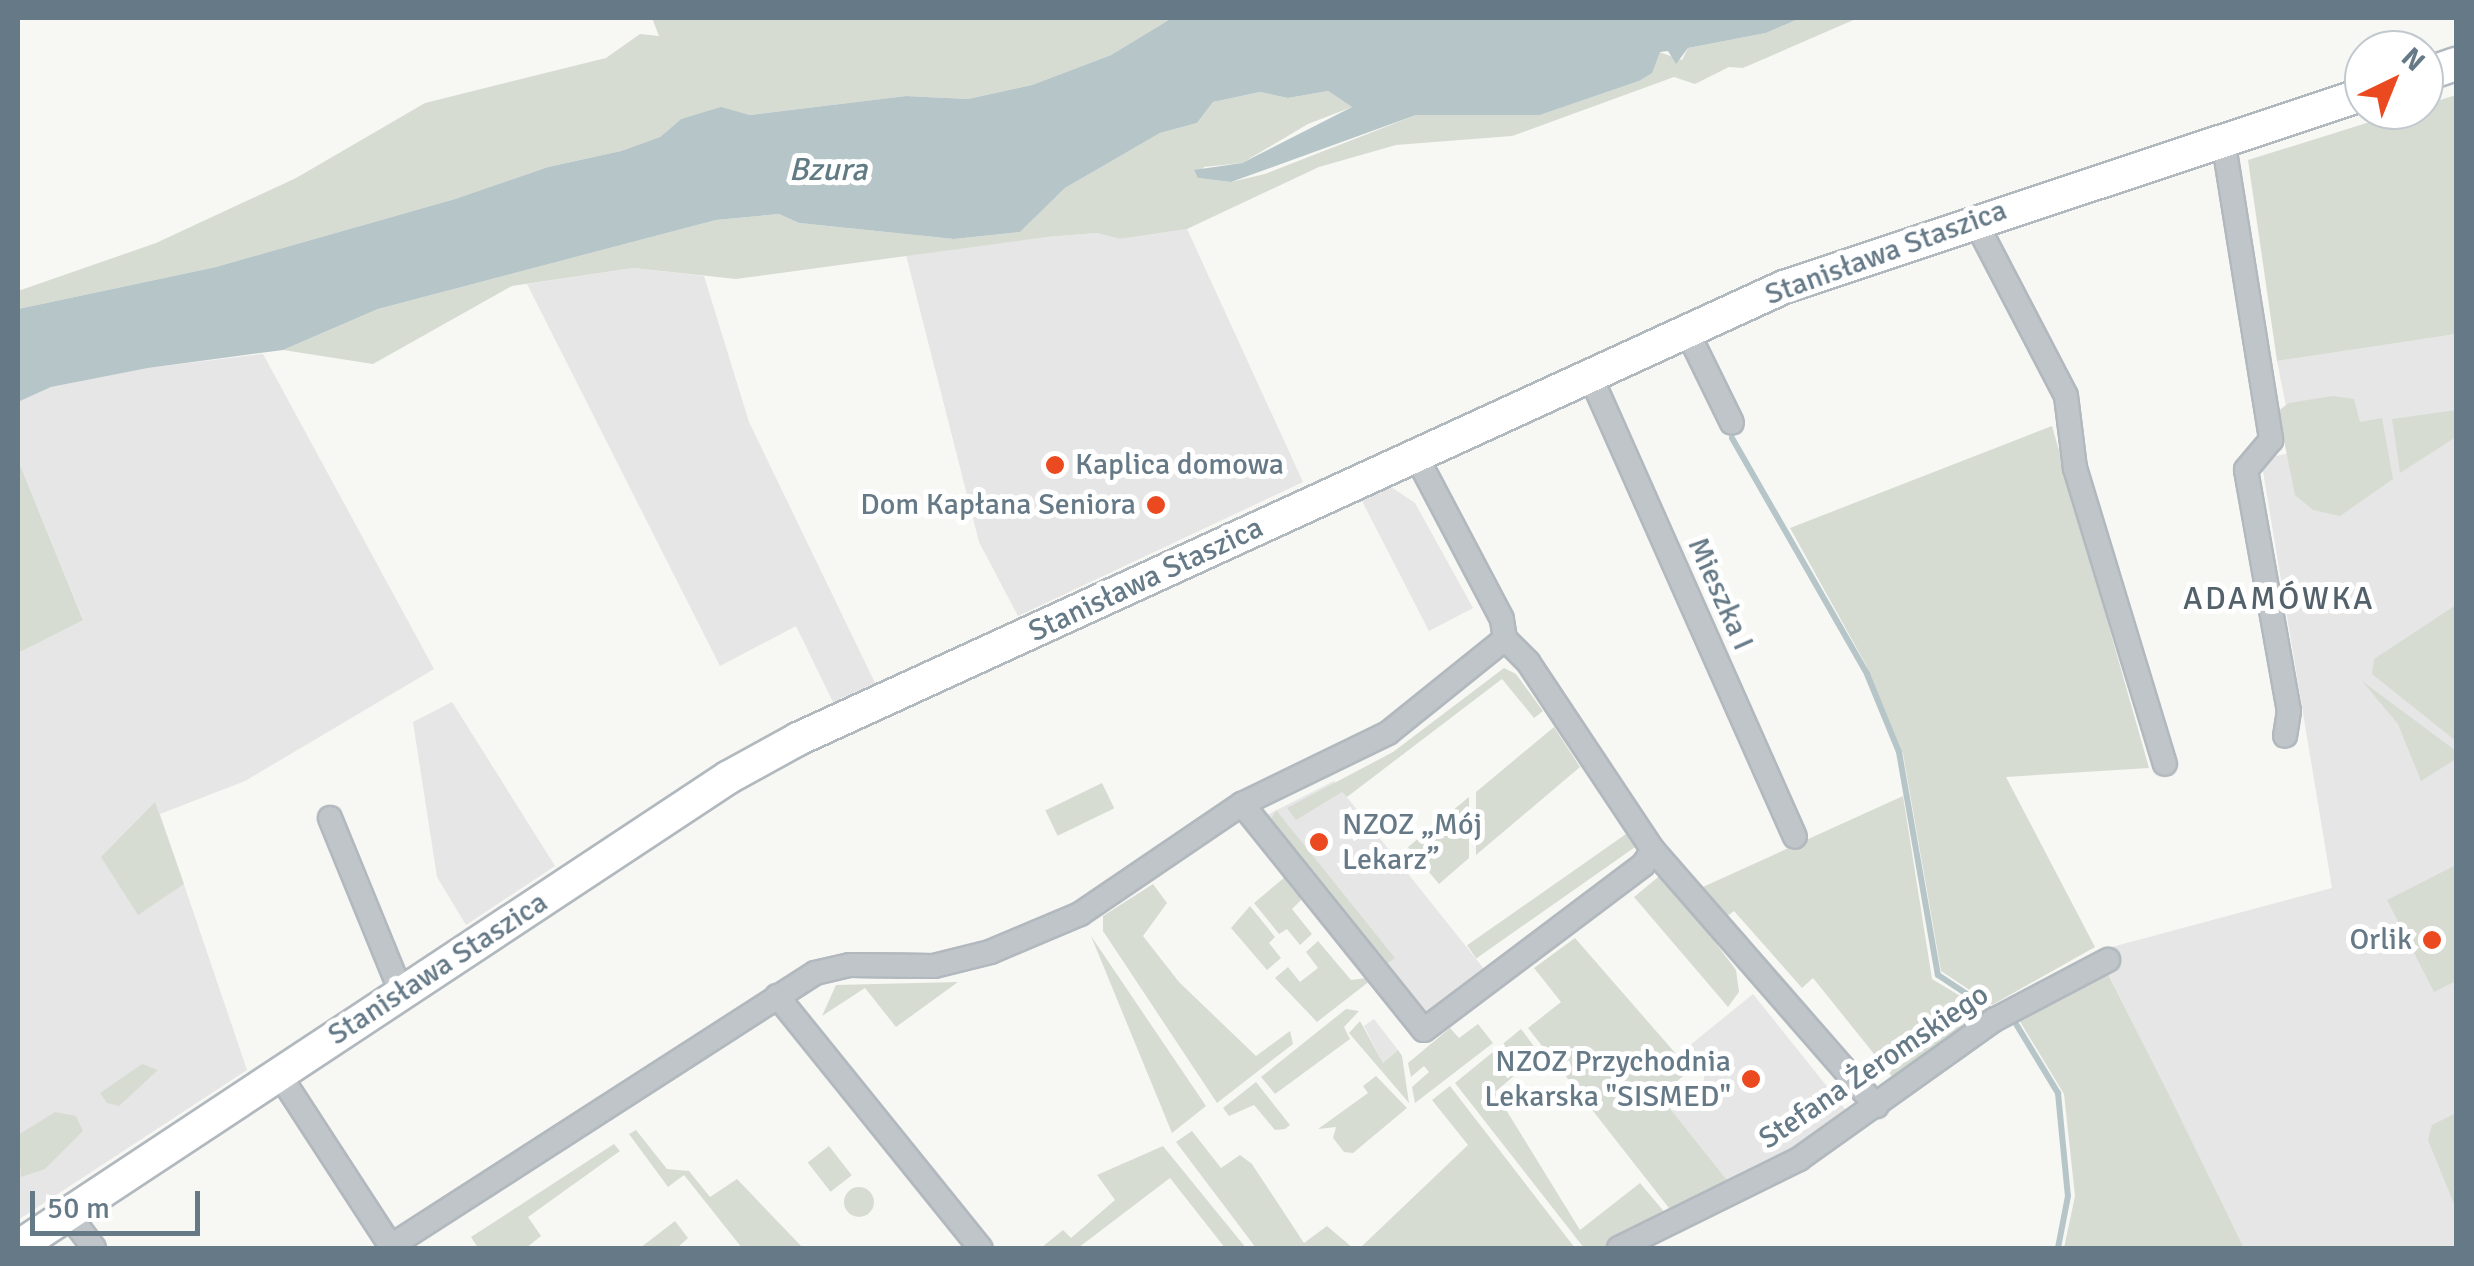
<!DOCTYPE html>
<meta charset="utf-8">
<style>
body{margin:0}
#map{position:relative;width:2474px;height:1266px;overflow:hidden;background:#f7f7f4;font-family:Signika,sans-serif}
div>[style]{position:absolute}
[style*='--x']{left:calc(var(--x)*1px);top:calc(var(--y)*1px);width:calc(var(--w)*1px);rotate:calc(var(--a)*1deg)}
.built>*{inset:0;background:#e5e6e5}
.green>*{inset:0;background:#d7dcd3;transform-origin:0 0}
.round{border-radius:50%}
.water>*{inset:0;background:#b6c5c8}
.stream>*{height:6px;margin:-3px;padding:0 3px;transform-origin:3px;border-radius:3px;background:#b6c5c8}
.roads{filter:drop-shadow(2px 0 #b2b9be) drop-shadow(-2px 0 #b2b9be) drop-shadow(0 2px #b2b9be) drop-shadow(0 -2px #b2b9be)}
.street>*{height:22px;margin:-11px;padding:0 11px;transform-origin:11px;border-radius:11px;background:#c0c5c9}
.secondary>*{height:32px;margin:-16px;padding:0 16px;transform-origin:16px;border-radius:16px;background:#fff}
.dots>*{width:28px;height:28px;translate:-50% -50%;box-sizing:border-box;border:5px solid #fff;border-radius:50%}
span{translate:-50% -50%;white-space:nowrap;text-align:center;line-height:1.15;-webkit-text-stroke:10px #fff;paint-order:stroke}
.street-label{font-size:30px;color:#657987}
.poi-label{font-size:30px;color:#657987}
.left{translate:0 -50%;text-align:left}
.right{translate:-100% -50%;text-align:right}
.water-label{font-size:32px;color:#607b83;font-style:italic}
.neighbourhood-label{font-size:32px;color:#53616b;letter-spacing:2.5px}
.frame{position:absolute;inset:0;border:20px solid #657987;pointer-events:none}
.north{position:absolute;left:2344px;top:30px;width:100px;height:100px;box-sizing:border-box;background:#fff;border:2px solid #c1c9cf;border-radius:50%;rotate:43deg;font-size:28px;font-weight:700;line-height:40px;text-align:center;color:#657987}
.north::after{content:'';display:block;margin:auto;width:35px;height:45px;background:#eb4920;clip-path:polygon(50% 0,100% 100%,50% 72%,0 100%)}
.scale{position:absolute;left:30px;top:1191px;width:170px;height:45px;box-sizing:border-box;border:5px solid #657987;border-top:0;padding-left:12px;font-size:30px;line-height:35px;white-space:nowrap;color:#657987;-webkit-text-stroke:8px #fff;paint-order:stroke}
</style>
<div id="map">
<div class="built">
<div style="clip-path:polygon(1187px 229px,1303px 482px,1018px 616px,979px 542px,906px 255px,1047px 237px,1097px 233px,1120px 239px)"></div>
<div style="clip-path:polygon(633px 268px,704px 276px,749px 422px,875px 683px,833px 702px,796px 626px,720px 666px,527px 284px)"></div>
<div style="clip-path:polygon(2456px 334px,2456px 1248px,2244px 1248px,2097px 951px,2332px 888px,2261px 459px,2295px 452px,2277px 361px)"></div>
<div style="clip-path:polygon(263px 354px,434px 669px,245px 781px,160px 814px,247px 1070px,18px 1220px,18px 653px,83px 619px,18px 460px,18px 402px,51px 387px,148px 368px)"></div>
<div style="clip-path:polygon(1391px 487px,1415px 503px,1473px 608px,1429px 631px,1362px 501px)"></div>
<div style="clip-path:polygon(452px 702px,555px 866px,466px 925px,437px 877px,413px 722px)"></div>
<div style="clip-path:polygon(1334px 781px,1488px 974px,1430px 1015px,1261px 818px)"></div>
<div style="clip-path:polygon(1753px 994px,1849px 1114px,1731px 1185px,1672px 1111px,1703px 1084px,1706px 1068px,1689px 1046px)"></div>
<div style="clip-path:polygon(1374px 1019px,1398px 1050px,1383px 1063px,1364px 1026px)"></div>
</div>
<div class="green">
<div style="clip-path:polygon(652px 18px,1172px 18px,1111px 55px,1032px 85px,968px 99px,906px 96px,750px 115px,721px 108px,681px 119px,660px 137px,621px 151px,548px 167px,455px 199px,216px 267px,18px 309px,18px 291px,156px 243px,296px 178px,425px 103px,606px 58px,640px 34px,659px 36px)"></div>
<div style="clip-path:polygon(1801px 18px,1858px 18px,1743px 68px,1729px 67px,1695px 84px,1674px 77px,1512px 136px,1396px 145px,1319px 167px,1187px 229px,1120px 239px,1097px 233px,1047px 237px,736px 279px,633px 268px,512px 286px,373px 364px,283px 350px,378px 309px,716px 220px,779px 214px,799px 223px,954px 239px,1020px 232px,1065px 188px,1160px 133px,1197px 123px,1213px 102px,1260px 92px,1288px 98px,1328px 91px,1352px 107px,1308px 124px,1242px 163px,1204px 167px,1198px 178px,1231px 182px,1265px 174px,1416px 115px,1540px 115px,1639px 81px,1659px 52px,1682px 60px,1688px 48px,1766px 33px)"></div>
<div style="clip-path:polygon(2456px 95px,2456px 334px,2277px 361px,2248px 160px)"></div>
<div style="clip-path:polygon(2333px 396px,2354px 399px,2360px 422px,2382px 418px,2393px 479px,2340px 516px,2313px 510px,2295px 495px,2278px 411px,2289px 403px)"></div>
<div style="clip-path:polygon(2456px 410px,2456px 437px,2400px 473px,2392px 419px)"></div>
<div style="clip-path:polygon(2052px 426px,2149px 768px,2006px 777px,2095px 947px,1992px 1005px,1941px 971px,1903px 754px,1866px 665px,1790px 528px)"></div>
<div style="clip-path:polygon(18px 460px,83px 620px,18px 653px)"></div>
<div style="clip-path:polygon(2456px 605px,2456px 741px,2372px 674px,2374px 659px)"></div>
<div style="clip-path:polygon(1504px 668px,1516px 674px,1543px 711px,1534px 718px,1502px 679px,1347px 797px,1342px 792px,1296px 820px,1287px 808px,1393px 752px)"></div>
<div style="clip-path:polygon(2362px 681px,2456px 751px,2456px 759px,2421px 781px,2398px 724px)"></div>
<div style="clip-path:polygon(1554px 727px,1580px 767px,1476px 855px,1476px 792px)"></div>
<div style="left:1102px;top:783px;width:28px;height:63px;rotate:64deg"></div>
<div style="clip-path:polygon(1903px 796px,1932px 979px,1992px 1015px,1895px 1080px,1813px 978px,1802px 988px,1734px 911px,1722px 920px,1694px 891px)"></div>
<div style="clip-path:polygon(1469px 797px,1469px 858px,1439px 884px,1408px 847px)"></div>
<div style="clip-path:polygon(155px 802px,184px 884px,138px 915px,101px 857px)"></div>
<div style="clip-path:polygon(1276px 810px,1395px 958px,1384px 966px,1270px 821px)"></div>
<div style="left:1626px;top:834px;width:16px;height:194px;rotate:55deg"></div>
<div style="clip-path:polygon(2456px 865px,2456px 981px,2434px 992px,2387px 900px)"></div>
<div style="clip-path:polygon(1291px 872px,1304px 897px,1292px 909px,1312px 934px,1300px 945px,1287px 929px,1279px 934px,1254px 903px)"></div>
<div style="clip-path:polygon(1663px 873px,1736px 970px,1739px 992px,1728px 1007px,1634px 897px)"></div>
<div style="clip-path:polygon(1153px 884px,1167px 903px,1143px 936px,1179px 982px,1256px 1056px,1290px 1031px,1293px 1044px,1217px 1103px,1103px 931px,1103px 916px)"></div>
<div style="clip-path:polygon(1250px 906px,1275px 937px,1269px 943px,1281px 958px,1267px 970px,1231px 928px)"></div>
<div style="clip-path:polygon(1091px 936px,1206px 1106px,1172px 1133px)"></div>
<div style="clip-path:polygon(1575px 938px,1690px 1070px,1660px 1096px,1731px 1185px,1676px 1217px,1528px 1028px,1561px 1002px,1534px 968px)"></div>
<div style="clip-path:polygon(1318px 941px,1351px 980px,1375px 977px,1317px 1022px,1275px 978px,1288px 967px,1300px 982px,1318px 968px,1306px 952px)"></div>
<div style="clip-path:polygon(2105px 968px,2169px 1095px,2244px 1248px,2064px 1248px,2075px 1196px,2064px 1094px,2016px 1015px)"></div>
<div style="clip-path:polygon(958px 982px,896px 1027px,865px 988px,822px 1016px,836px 985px)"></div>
<div style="clip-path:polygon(1346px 1009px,1359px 1011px,1344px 1027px,1350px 1039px,1275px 1094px,1261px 1077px)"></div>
<div style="clip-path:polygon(1360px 1021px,1383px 1063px,1398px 1050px,1402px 1056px,1409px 1103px,1349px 1033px)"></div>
<div style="clip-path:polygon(1478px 1024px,1493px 1043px,1415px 1103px,1412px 1087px,1429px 1072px,1424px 1066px,1411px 1077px,1408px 1063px,1450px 1028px,1459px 1038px)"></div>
<div style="clip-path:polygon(1521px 1029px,1540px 1054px,1495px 1092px,1580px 1230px,1640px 1183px,1666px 1214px,1610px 1248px,1584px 1248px,1455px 1083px)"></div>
<div style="clip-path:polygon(142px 1064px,158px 1070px,119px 1106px,107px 1103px,100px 1093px)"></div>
<div style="clip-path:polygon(1376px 1076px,1407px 1108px,1353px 1153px,1344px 1152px,1333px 1138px,1336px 1127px,1318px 1129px,1368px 1093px,1363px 1086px)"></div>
<div style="clip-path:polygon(1256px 1082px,1290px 1125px,1285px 1129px,1275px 1130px,1254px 1105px,1229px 1116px,1223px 1108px)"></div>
<div style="clip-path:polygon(1450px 1086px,1575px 1248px,1360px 1248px,1468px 1145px,1432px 1100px)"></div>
<div style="clip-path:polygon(55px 1112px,76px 1116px,83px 1131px,45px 1169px,21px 1177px,18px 1135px)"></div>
<div style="clip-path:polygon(2456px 1113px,2456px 1209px,2428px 1140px,2432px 1125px)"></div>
<div style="clip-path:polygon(636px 1130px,667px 1169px,689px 1171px,710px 1197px,737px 1179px,803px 1248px,742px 1248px,684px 1175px,668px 1187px,629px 1134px)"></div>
<div style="clip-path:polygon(1192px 1131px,1221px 1168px,1240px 1155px,1252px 1164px,1304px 1243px,1327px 1226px,1353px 1248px,1256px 1248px,1176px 1142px)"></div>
<div style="clip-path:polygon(614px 1144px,620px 1151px,528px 1217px,541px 1236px,526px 1248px,478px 1248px,471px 1237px)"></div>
<div style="left:829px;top:1146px;width:37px;height:27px;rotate:52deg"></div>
<div style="clip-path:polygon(1163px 1146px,1246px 1248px,1225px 1248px,1170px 1178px,1078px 1248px,1041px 1248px,1063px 1230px,1071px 1238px,1115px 1200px,1097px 1175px)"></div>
<div class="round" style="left:844px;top:1187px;width:30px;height:30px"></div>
<div style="clip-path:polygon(675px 1221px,688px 1238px,677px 1248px,640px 1248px)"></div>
</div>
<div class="water">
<div style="clip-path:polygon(1172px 18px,1801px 18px,1766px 33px,1688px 48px,1676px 64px,1668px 51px,1660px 52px,1652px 73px,1639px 81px,1540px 115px,1416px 115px,1231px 182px,1198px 178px,1194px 170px,1242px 163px,1352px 107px,1328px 91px,1288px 98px,1260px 92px,1213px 102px,1197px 123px,1160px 133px,1065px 188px,1020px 232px,954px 239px,799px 223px,779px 214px,716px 220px,378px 309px,283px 350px,148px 368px,51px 387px,18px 402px,18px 309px,216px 267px,455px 199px,548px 167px,621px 151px,660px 137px,681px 119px,721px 107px,750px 115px,906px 96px,968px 99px,1032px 85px,1111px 55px)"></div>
</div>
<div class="stream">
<div style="--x:1732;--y:438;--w:272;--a:60.2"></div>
<div style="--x:1867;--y:674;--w:84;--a:67.7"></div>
<div style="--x:1899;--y:752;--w:226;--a:80.1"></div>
<div style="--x:1938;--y:975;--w:64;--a:33.4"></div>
<div style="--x:2013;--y:1019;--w:87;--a:58.7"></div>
<div style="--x:2058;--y:1093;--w:103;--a:84.5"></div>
<div style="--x:2068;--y:1196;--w:53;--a:100.9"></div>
</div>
<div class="roads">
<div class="street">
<div style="--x:2223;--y:139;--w:305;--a:80.9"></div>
<div style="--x:2271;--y:440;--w:39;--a:130"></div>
<div style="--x:2246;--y:470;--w:245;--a:79.9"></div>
<div style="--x:2289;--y:711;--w:25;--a:99"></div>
<div style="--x:1974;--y:219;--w:199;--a:62.5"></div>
<div style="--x:2066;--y:396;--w:73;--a:82.9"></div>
<div style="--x:2075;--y:468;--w:309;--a:73.1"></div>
<div style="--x:1687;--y:331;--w:102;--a:63.9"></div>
<div style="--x:1590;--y:375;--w:505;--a:66.07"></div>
<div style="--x:1505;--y:639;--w:33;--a:45"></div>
<div style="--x:1528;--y:662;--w:226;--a:56.4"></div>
<div style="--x:1653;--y:850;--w:340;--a:48.9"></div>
<div style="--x:1242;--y:804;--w:290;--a:51.2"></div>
<div style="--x:1424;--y:1030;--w:274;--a:-37"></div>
<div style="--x:1643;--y:865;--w:18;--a:-56"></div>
<div style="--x:330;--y:818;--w:188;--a:67.8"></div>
<div style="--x:777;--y:996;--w:324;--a:51.1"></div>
<div style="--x:279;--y:1074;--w:207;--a:57"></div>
<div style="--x:69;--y:1215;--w:41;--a:52.9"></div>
<div style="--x:391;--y:1246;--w:504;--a:-32.78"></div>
<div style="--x:815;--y:973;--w:36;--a:-13"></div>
<div style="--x:850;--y:965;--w:84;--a:0.7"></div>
<div style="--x:934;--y:966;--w:58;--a:-14"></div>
<div style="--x:990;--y:952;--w:98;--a:-22.9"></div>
<div style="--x:1080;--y:914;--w:196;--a:-34.2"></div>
<div style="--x:1242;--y:804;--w:162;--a:-25.9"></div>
<div style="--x:1388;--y:733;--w:150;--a:-38.8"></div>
<div style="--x:1505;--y:639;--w:20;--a:-99"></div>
<div style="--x:1502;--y:619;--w:184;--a:-117.8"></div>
<div style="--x:1619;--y:1248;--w:201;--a:-26.3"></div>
<div style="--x:1799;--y:1159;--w:239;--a:-35.5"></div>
<div style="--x:1994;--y:1020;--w:129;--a:-27.8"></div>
</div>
<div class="secondary">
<div style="--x:2424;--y:75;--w:34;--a:-19"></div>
<div style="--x:18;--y:1247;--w:852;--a:-33.47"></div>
<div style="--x:729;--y:777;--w:79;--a:-28.8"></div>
<div style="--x:798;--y:739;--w:1085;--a:-24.63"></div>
<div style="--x:1784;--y:287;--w:611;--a:-18.41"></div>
</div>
</div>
<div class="dots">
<div style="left:1055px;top:465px;background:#eb4920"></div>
<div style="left:1156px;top:505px;background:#eb4920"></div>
<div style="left:1319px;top:842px;background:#eb4920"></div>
<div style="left:2432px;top:940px;background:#eb4920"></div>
<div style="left:1751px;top:1079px;background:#eb4920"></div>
</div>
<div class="street-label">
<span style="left:1886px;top:253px;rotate:-20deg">Stanisława Staszica</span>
<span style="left:1146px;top:580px;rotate:-25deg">Stanisława Staszica</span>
<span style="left:1720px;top:594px;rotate:66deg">Mieszka I</span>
<span style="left:438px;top:969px;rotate:-33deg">Stanisława Staszica</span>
<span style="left:1874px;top:1067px;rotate:-34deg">Stefana Żeromskiego</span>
</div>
<div class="poi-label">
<span class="left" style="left:1075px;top:465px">Kaplica domowa</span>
<span class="right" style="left:1136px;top:505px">Dom Kapłana Seniora</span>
<span class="left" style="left:1342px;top:842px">NZOZ „Mój<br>Lekarz”</span>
<span class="right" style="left:2412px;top:940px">Orlik</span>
<span class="right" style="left:1731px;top:1079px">NZOZ Przychodnia<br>Lekarska "SISMED"</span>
</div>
<div class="water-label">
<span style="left:828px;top:170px">Bzura</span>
</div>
<div class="neighbourhood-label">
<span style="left:2279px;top:599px">ADAMÓWKA</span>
</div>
<div class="frame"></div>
<div class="north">N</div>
<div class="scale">50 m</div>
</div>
